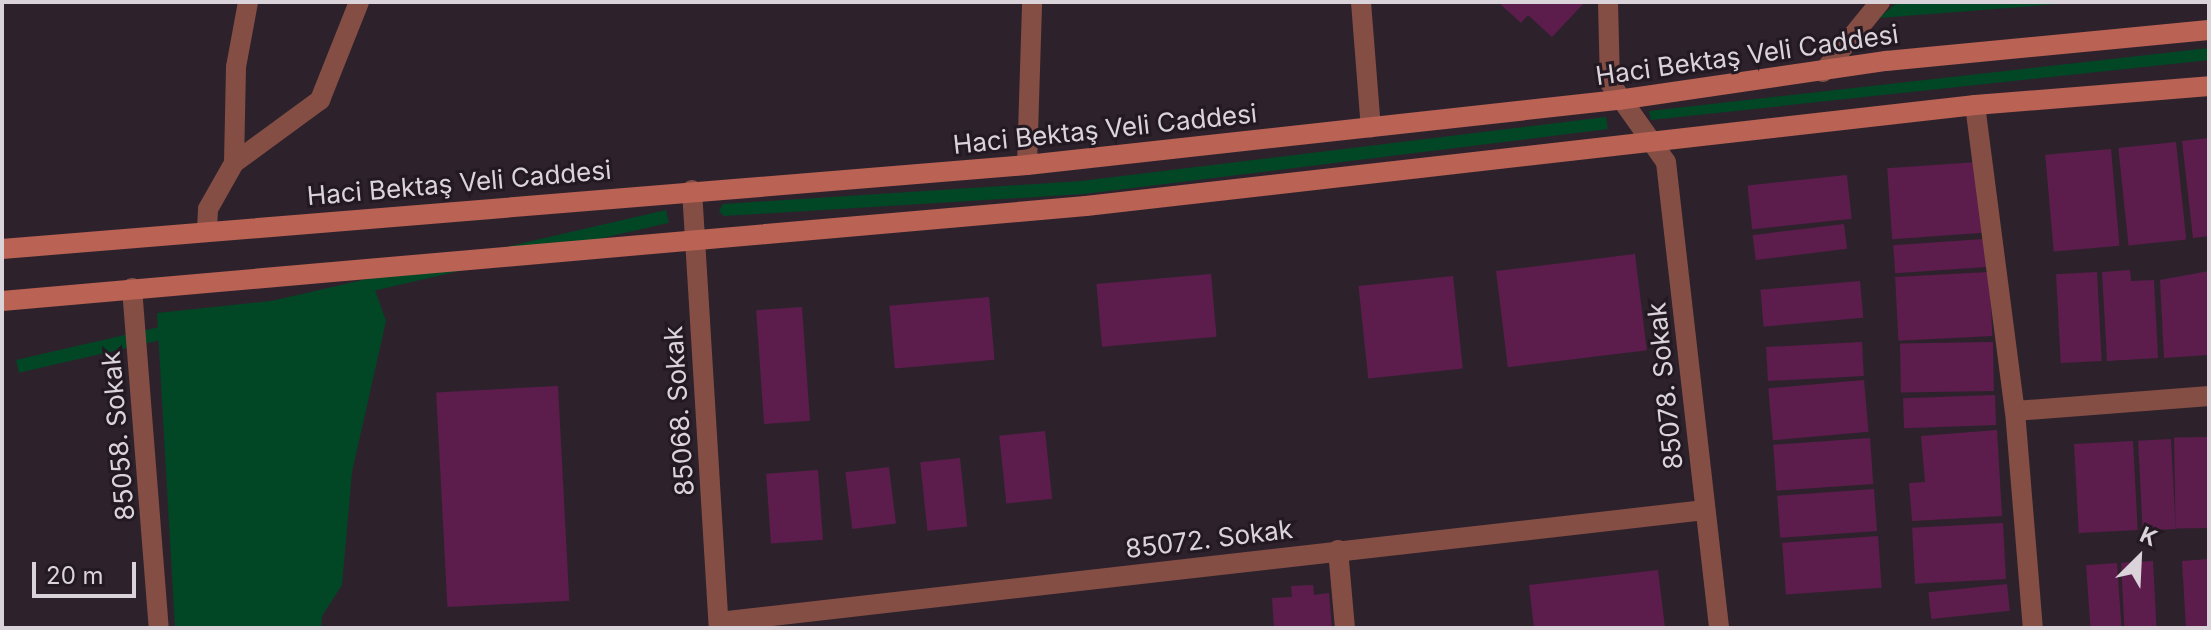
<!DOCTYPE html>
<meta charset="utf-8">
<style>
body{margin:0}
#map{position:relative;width:2211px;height:630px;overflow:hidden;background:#2d222c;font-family:Inter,sans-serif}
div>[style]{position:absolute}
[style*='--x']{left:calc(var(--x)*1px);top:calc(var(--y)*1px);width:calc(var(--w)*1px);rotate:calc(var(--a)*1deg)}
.green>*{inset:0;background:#014726;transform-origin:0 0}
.building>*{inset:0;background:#5c1d4d;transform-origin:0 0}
.street>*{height:20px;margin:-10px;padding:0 10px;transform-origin:10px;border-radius:10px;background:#854e44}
.secondary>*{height:20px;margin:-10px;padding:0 10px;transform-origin:10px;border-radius:10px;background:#ba6254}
span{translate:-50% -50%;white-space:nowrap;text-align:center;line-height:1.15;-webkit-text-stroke:6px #231922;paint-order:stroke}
.street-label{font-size:26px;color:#dad3d9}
.frame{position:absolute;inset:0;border:4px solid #dad3d9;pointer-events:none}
.north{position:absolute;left:2099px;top:518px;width:80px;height:80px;-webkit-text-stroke:6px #231922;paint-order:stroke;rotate:24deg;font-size:22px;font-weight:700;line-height:32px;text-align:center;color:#dad3d9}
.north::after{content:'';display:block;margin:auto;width:28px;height:36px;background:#dad3d9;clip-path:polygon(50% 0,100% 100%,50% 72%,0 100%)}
.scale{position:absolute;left:32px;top:562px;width:104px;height:36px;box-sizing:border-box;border:4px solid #dad3d9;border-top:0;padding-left:10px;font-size:24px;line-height:28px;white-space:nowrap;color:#dad3d9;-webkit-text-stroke:6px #231922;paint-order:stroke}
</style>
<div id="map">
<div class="green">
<div style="clip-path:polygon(1898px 2px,2058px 2px,2058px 4px,1879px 18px)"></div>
<div style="clip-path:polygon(2209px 48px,2209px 60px,1651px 120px,1649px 111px)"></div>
<div style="clip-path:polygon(1606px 117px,1608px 129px,1084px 194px,724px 216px,719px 211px,723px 204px,1081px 181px)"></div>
<div style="left:666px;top:210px;width:13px;height:667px;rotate:77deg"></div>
<div style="clip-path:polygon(375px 290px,386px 321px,352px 472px,342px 585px,322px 616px,321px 628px,175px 628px,157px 313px)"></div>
</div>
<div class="building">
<div style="clip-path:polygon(1498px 2px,1585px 2px,1552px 37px,1528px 15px,1521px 23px)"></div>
<div style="clip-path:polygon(2209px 138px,2209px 236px,2193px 238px,2182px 141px)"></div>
<div style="left:2176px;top:142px;width:98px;height:58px;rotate:84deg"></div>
<div style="left:2111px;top:149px;width:97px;height:66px;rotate:85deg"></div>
<div style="left:1978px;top:162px;width:71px;height:91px;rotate:86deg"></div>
<div style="left:1847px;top:175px;width:44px;height:100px;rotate:84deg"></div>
<div style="left:1844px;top:224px;width:25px;height:92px;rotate:83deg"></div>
<div style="left:1984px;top:239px;width:28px;height:91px;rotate:86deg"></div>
<div style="left:1635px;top:254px;width:97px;height:140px;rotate:83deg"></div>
<div style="clip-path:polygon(2130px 270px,2131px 281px,2154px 280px,2158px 358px,2107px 361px,2102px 272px)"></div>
<div style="clip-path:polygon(2209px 271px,2209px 355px,2164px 358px,2160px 280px)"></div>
<div style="left:1989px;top:272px;width:64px;height:94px;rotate:87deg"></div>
<div style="left:2097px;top:272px;width:89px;height:41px;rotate:87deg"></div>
<div style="left:1211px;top:274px;width:63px;height:115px;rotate:85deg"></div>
<div style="left:1453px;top:276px;width:93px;height:95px;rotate:84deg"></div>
<div style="left:1860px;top:281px;width:37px;height:100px;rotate:85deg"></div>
<div style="left:989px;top:297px;width:63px;height:100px;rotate:85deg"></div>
<div style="left:802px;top:307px;width:114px;height:46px;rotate:86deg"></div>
<div style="left:1862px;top:342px;width:34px;height:96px;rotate:87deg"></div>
<div style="left:1993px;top:342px;width:49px;height:93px;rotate:89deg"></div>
<div style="left:1864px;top:380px;width:52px;height:96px;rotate:85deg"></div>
<div style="left:558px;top:386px;width:215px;height:122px;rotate:87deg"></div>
<div style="left:1995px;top:395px;width:30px;height:92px;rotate:88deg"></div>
<div style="clip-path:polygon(1997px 430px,2002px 516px,1912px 521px,1909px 483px,1925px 482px,1921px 436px)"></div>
<div style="left:1045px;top:431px;width:68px;height:46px;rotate:84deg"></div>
<div style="left:2207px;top:437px;width:91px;height:33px;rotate:89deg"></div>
<div style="left:1870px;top:438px;width:46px;height:97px;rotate:86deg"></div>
<div style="left:2171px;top:439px;width:90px;height:33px;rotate:87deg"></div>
<div style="left:2133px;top:441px;width:89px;height:59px;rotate:87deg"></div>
<div style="left:960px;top:458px;width:69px;height:40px;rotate:84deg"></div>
<div style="left:889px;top:467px;width:57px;height:44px;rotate:83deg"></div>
<div style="left:818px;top:470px;width:70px;height:52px;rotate:86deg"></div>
<div style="left:1874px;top:489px;width:42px;height:97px;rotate:86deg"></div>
<div style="left:2003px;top:523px;width:56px;height:91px;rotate:87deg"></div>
<div style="left:1878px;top:536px;width:52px;height:96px;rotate:86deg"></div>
<div style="clip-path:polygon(2209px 559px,2209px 628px,2186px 628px,2182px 561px)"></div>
<div style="left:2153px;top:561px;width:67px;height:32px;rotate:87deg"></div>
<div style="left:2117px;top:563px;width:65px;height:31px;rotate:86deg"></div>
<div style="clip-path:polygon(1658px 570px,1665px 628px,1534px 628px,1529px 585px)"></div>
<div style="left:2007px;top:584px;width:27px;height:79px;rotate:84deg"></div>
<div style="clip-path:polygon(1313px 585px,1314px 595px,1329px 593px,1332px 628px,1274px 628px,1272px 598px,1292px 597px,1291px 586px)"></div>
</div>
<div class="street">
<div style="--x:1361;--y:2;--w:126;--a:85.5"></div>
<div style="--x:1608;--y:2;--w:81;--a:88.6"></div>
<div style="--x:1610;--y:83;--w:97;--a:54.7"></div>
<div style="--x:1666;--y:162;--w:469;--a:83.5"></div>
<div style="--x:1823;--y:72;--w:90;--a:-50.8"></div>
<div style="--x:1975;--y:105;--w:309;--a:82.6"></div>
<div style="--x:2015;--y:411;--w:218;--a:85.3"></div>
<div style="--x:234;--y:163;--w:107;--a:-36.2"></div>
<div style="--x:320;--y:100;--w:105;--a:-68.3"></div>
<div style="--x:1027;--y:165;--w:163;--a:-88.2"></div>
<div style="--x:692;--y:190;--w:439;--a:86.5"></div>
<div style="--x:207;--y:229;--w:20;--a:-87"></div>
<div style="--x:208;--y:209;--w:53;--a:-60.5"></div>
<div style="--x:234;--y:163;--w:96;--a:-88.8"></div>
<div style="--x:236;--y:67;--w:66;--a:-79.5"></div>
<div style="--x:132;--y:288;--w:341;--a:85.5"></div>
<div style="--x:2015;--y:411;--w:195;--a:-4.4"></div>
<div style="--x:1338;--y:550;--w:78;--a:84.9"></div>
<div style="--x:719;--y:622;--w:992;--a:-6.48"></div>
</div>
<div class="secondary">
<div style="--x:2;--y:249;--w:1028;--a:-4.68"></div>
<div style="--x:1027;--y:165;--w:595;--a:-6.28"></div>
<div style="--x:1618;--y:100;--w:271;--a:-8.3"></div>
<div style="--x:1886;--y:61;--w:324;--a:-5.5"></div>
<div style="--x:2;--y:301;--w:1088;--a:-5.01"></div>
<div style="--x:1086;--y:206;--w:895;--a:-6.48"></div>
<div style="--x:1975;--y:105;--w:235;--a:-4.6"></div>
</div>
<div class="street-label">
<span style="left:1747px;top:55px;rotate:-8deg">Haci Bektaş Veli Caddesi</span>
<span style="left:1105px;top:129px;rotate:-6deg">Haci Bektaş Veli Caddesi</span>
<span style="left:459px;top:183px;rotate:-5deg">Haci Bektaş Veli Caddesi</span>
<span style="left:1665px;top:386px;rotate:-96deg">85078. Sokak</span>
<span style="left:679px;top:411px;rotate:-94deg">85068. Sokak</span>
<span style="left:118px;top:436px;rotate:-95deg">85058. Sokak</span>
<span style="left:1209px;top:539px;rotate:-7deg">85072. Sokak</span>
</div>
<div class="frame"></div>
<div class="north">K</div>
<div class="scale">20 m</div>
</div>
